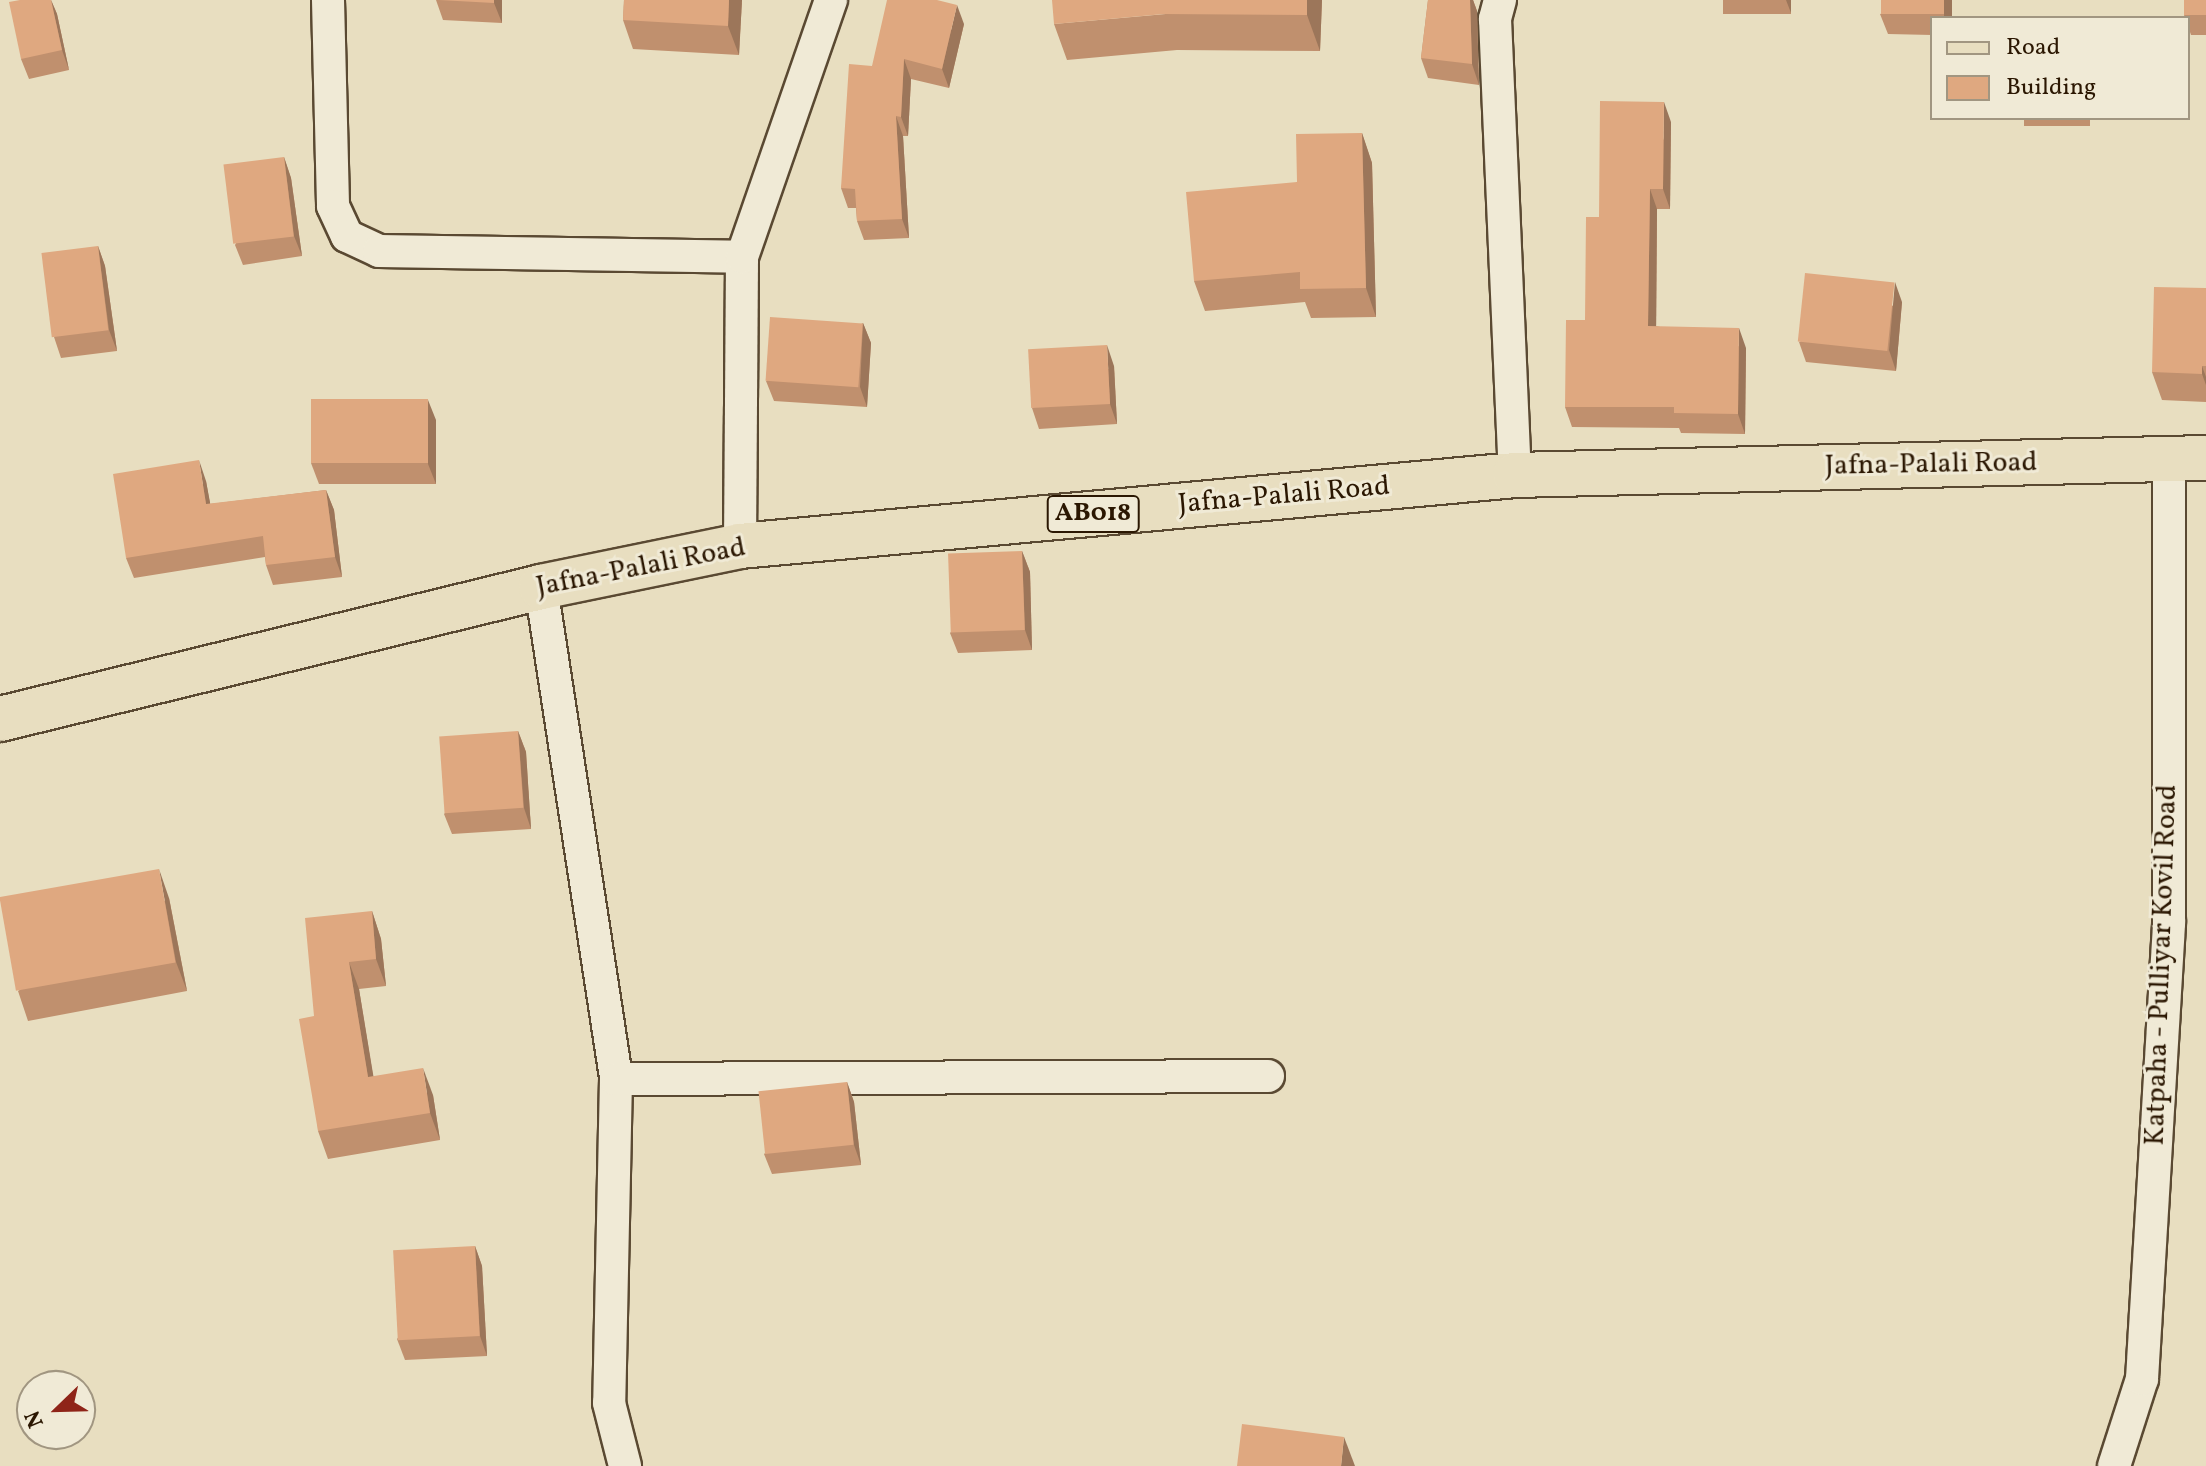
<!DOCTYPE html>
<style>
body{margin:0}
#map{position:relative;width:2206px;height:1466px;overflow:hidden;background:#e8dec0;font-family:Vollkorn,serif}
div>[style]{position:absolute}
[style*='--x']{left:calc(var(--x)*1px);top:calc(var(--y)*1px);width:calc(var(--w)*1px);rotate:calc(var(--a)*1deg)}
.roads{filter:drop-shadow(2px 0 #5a4932) drop-shadow(-2px 0 #5a4932) drop-shadow(0 2px #5a4932) drop-shadow(0 -2px #5a4932)}
.street>*{height:32px;margin:-16px;padding:0 16px;transform-origin:16px;border-radius:16px;background:#f0ead6}
.primary>*{height:44px;margin:-22px;padding:0 22px;transform-origin:22px;border-radius:22px;background:#e8dec0}
.wall>*{inset:0;background:#c0906e;transform-origin:0 0}
.shaded-wall>*{inset:0;background:#9c765a;transform-origin:0 0}
.building>*{inset:0;background:#dfa880;transform-origin:0 0}
span{translate:-50% -50%;white-space:nowrap;text-align:center;line-height:1.15;-webkit-text-stroke:6px #f0ead6;paint-order:stroke}
.shield-label span{padding:2px 6px;background:#f0ead6;border:2px solid;border-radius:6px;-webkit-text-stroke-width:0}
.shield-label{font-size:26px;color:#2b1702;font-weight:700}
.street-label{font-size:28px;color:#2b1702}
.legend{position:absolute;left:1930px;top:16px;width:260px;height:104px;box-sizing:border-box;background:#f0ead6;border:2px solid #a19681;margin:0;padding:10px 14px;list-style:none;font-size:24px;color:#2b1702}
.legend li{display:flex;align-items:center;gap:16px;height:40px}
.legend b{width:40px;border:2px solid #a19681}
.north{position:absolute;left:16px;top:1370px;width:80px;height:80px;box-sizing:border-box;background:#f0ead6;border:2px solid #a19681;border-radius:50%;rotate:247deg;font-size:22px;font-weight:700;line-height:32px;text-align:center;color:#2b1702}
.north::after{content:'';display:block;margin:auto;width:28px;height:36px;background:#8f2418;clip-path:polygon(50% 0,100% 100%,50% 72%,0 100%)}
</style>
<div id="map">
<div class="roads">
<div class="street">
<div style="--x:328;--y:0;--w:206;--a:88.6"></div>
<div style="--x:333;--y:206;--w:33;--a:65"></div>
<div style="--x:347;--y:236;--w:35;--a:25"></div>
<div style="--x:379;--y:251;--w:363;--a:0.9"></div>
<div style="--x:1500;--y:0;--w:20;--a:105"></div>
<div style="--x:1495;--y:19;--w:456;--a:87.5"></div>
<div style="--x:740;--y:546;--w:289;--a:-89.6"></div>
<div style="--x:742;--y:257;--w:272;--a:-70.9"></div>
<div style="--x:541;--y:587;--w:498;--a:81.3"></div>
<div style="--x:616;--y:1079;--w:324;--a:91.2"></div>
<div style="--x:609;--y:1403;--w:65;--a:75.7"></div>
<div style="--x:616;--y:1079;--w:652;--a:-0.26"></div>
<div style="--x:2114;--y:1466;--w:91;--a:-72.2"></div>
<div style="--x:2142;--y:1379;--w:457;--a:-86.6"></div>
<div style="--x:2169;--y:923;--w:464;--a:-90"></div>
</div>
<div class="primary">
<div style="--x:0;--y:719;--w:557;--a:-13.71"></div>
<div style="--x:541;--y:587;--w:203;--a:-11.6"></div>
<div style="--x:740;--y:546;--w:778;--a:-5.23"></div>
<div style="--x:1515;--y:475;--w:691;--a:-1.41"></div>
</div>
</div>
<div class="wall">
<div style="clip-path:polygon(20px 0,51px 0,57px 14px,69px 70px,29px 79px,21px 59px)"></div>
<div style="clip-path:polygon(436px 0,502px 0,502px 23px,443px 20px)"></div>
<div style="clip-path:polygon(624px 0,742px 0,739px 55px,633px 49px,623px 20px)"></div>
<div style="clip-path:polygon(1322px 0,1320px 51px,1177px 50px,1067px 60px,1054px 24px)"></div>
<div style="clip-path:polygon(1428px 0,1473px 0,1477px 11px,1479px 85px,1428px 78px,1421px 58px)"></div>
<div style="left:1723px;top:0;width:68px;height:14px"></div>
<div style="clip-path:polygon(1952px 0,1952px 18px,1932px 18px,1932px 35px,1888px 34px,1880px 14px)"></div>
<div style="clip-path:polygon(2206px 0,2206px 35px,2191px 35px,2188px 26px,2188px 18px,2185px 18px,2184px 15px)"></div>
<div style="clip-path:polygon(964px 24px,949px 88px,911px 79px,908px 136px,903px 136px,909px 238px,864px 240px,857px 221px,856px 208px,848px 208px,841px 188px,872px 66px)"></div>
<div style="left:2024px;top:118px;width:66px;height:8px"></div>
<div style="clip-path:polygon(1671px 122px,1670px 209px,1657px 209px,1656px 326px,1746px 348px,1745px 434px,1681px 433px,1679px 428px,1572px 427px,1565px 407px,1585px 320px)"></div>
<div style="clip-path:polygon(1362px 133px,1372px 163px,1376px 317px,1311px 318px,1305px 302px,1205px 311px,1194px 281px,1297px 182px)"></div>
<div style="clip-path:polygon(284px 157px,291px 178px,302px 256px,243px 265px,235px 245px)"></div>
<div style="clip-path:polygon(98px 246px,105px 266px,117px 351px,61px 358px,54px 337px)"></div>
<div style="clip-path:polygon(2206px 288px,2206px 402px,2162px 400px,2152px 372px)"></div>
<div style="clip-path:polygon(1902px 302px,1896px 371px,1806px 362px,1799px 342px)"></div>
<div style="clip-path:polygon(863px 323px,871px 343px,867px 407px,774px 401px,766px 381px)"></div>
<div style="clip-path:polygon(1114px 366px,1117px 424px,1039px 429px,1032px 408px)"></div>
<div style="clip-path:polygon(436px 420px,436px 484px,319px 484px,311px 463px)"></div>
<div style="clip-path:polygon(206px 481px,210px 504px,326px 490px,334px 510px,342px 577px,273px 585px,266px 565px,265px 557px,134px 578px,126px 558px)"></div>
<div style="clip-path:polygon(1022px 551px,1030px 572px,1032px 650px,958px 653px,950px 633px)"></div>
<div style="clip-path:polygon(518px 731px,526px 752px,531px 829px,452px 834px,444px 814px)"></div>
<div style="clip-path:polygon(169px 898px,187px 991px,28px 1021px,18px 991px)"></div>
<div style="clip-path:polygon(372px 911px,381px 939px,386px 986px,359px 989px,373px 1076px,433px 1095px,440px 1140px,328px 1159px,318px 1131px,314px 1016px)"></div>
<div style="clip-path:polygon(847px 1082px,854px 1102px,861px 1165px,772px 1174px,764px 1154px)"></div>
<div style="clip-path:polygon(475px 1246px,482px 1266px,487px 1356px,405px 1360px,397px 1339px)"></div>
</div>
<div class="shaded-wall">
<div style="clip-path:polygon(51px 0,57px 14px,69px 70px,62px 50px)"></div>
<div style="clip-path:polygon(494px 0,502px 0,502px 23px,494px 3px)"></div>
<div style="clip-path:polygon(729px 0,742px 0,739px 55px,728px 26px)"></div>
<div style="clip-path:polygon(1307px 0,1322px 0,1320px 51px,1307px 15px)"></div>
<div style="clip-path:polygon(1470px 0,1473px 0,1477px 11px,1479px 85px,1472px 64px)"></div>
<div style="clip-path:polygon(1786px 0,1791px 0,1791px 13px)"></div>
<div style="left:1944px;top:0;width:8px;height:18px"></div>
<div style="clip-path:polygon(957px 5px,964px 24px,949px 88px,942px 69px)"></div>
<div style="clip-path:polygon(904px 59px,911px 79px,908px 136px,901px 117px)"></div>
<div style="clip-path:polygon(1664px 102px,1671px 122px,1670px 209px,1663px 189px)"></div>
<div style="clip-path:polygon(896px 116px,903px 136px,909px 238px,902px 219px)"></div>
<div style="clip-path:polygon(1362px 133px,1372px 163px,1376px 317px,1366px 288px)"></div>
<div style="clip-path:polygon(284px 157px,291px 178px,302px 256px,294px 236px)"></div>
<div style="clip-path:polygon(1650px 189px,1657px 209px,1656px 346px,1648px 326px)"></div>
<div style="clip-path:polygon(98px 246px,105px 266px,117px 351px,109px 330px)"></div>
<div style="clip-path:polygon(1895px 282px,1902px 302px,1896px 371px,1889px 350px)"></div>
<div style="clip-path:polygon(863px 323px,871px 343px,867px 407px,860px 387px)"></div>
<div style="clip-path:polygon(1739px 328px,1746px 348px,1745px 434px,1738px 414px)"></div>
<div style="clip-path:polygon(1107px 345px,1114px 366px,1117px 424px,1110px 404px)"></div>
<div style="clip-path:polygon(2202px 366px,2206px 377px,2206px 385px,2202px 374px)"></div>
<div style="clip-path:polygon(428px 400px,436px 420px,436px 484px,428px 464px)"></div>
<div style="clip-path:polygon(199px 460px,206px 481px,214px 524px,206px 504px)"></div>
<div style="clip-path:polygon(326px 490px,334px 510px,342px 577px,335px 557px)"></div>
<div style="clip-path:polygon(1022px 551px,1030px 572px,1032px 650px,1025px 630px)"></div>
<div style="clip-path:polygon(518px 731px,526px 752px,531px 829px,524px 808px)"></div>
<div style="clip-path:polygon(159px 869px,169px 898px,187px 991px,176px 962px)"></div>
<div style="clip-path:polygon(372px 911px,381px 939px,386px 986px,376px 959px)"></div>
<div style="clip-path:polygon(349px 962px,359px 989px,378px 1104px,368px 1077px)"></div>
<div style="clip-path:polygon(423px 1068px,433px 1095px,440px 1140px,430px 1113px)"></div>
<div style="clip-path:polygon(847px 1082px,854px 1102px,861px 1165px,854px 1145px)"></div>
<div style="clip-path:polygon(475px 1246px,482px 1266px,487px 1356px,480px 1336px)"></div>
<div style="clip-path:polygon(1344px 1437px,1355px 1466px,1341px 1466px)"></div>
</div>
<div class="building">
<div style="clip-path:polygon(20px 0,51px 0,62px 50px,21px 59px,9px 2px)"></div>
<div style="clip-path:polygon(439px 0,494px 0,494px 3px)"></div>
<div style="clip-path:polygon(624px 0,729px 0,728px 26px,623px 20px)"></div>
<div style="clip-path:polygon(887px 0,937px 0,957px 5px,942px 69px,904px 59px,901px 117px,896px 116px,902px 219px,857px 221px,855px 189px,841px 188px,849px 64px,872px 66px)"></div>
<div style="clip-path:polygon(1052px 0,1307px 0,1307px 15px,1164px 14px,1054px 24px)"></div>
<div style="clip-path:polygon(1428px 0,1470px 0,1472px 64px,1421px 58px)"></div>
<div style="left:1881px;top:0;width:63px;height:14px"></div>
<div style="left:2184px;top:0;width:22px;height:15px"></div>
<div style="clip-path:polygon(1600px 101px,1664px 102px,1663px 189px,1650px 189px,1648px 326px,1739px 328px,1738px 414px,1674px 413px,1674px 407px,1565px 407px,1566px 320px,1585px 320px,1586px 217px,1599px 217px)"></div>
<div style="clip-path:polygon(1362px 133px,1366px 288px,1300px 289px,1300px 272px,1194px 281px,1186px 192px,1297px 182px,1296px 134px)"></div>
<div style="left:284px;top:157px;width:80px;height:61px;rotate:83deg"></div>
<div style="left:98px;top:246px;width:85px;height:57px;rotate:83deg"></div>
<div style="left:1805px;top:273px;width:90px;height:69px;rotate:6deg"></div>
<div style="clip-path:polygon(2154px 287px,2206px 288px,2206px 366px,2202px 366px,2202px 374px,2152px 372px)"></div>
<div style="left:770px;top:317px;width:93px;height:64px;rotate:4deg"></div>
<div style="left:1107px;top:345px;width:59px;height:79px;rotate:87deg"></div>
<div style="left:311px;top:399px;width:117px;height:64px"></div>
<div style="clip-path:polygon(199px 460px,206px 504px,326px 490px,335px 557px,266px 565px,263px 536px,126px 558px,113px 474px)"></div>
<div style="left:1022px;top:551px;width:79px;height:74px;rotate:88deg"></div>
<div style="left:518px;top:731px;width:77px;height:79px;rotate:86deg"></div>
<div style="left:159px;top:869px;width:95px;height:162px;rotate:80deg"></div>
<div style="clip-path:polygon(372px 911px,376px 959px,349px 962px,368px 1077px,423px 1068px,430px 1113px,318px 1131px,299px 1019px,314px 1016px,305px 918px)"></div>
<div style="left:847px;top:1082px;width:63px;height:89px;rotate:84deg"></div>
<div style="left:475px;top:1246px;width:90px;height:82px;rotate:87deg"></div>
<div style="clip-path:polygon(1242px 1424px,1344px 1437px,1341px 1466px,1237px 1466px)"></div>
</div>
<div class="shield-label">
<span style="left:1093px;top:514px">AB018</span>
</div>
<div class="street-label">
<span style="left:1931px;top:465px;rotate:-1deg">Jafna-Palali Road</span>
<span style="left:1284px;top:496px;rotate:-5deg">Jafna-Palali Road</span>
<span style="left:641px;top:568px;rotate:-11deg">Jafna-Palali Road</span>
<span style="left:2162px;top:965px;rotate:-88deg">Katpaha - Pulliyar Kovil Road</span>
</div>
<ul class="legend">
<li><b style="height:10px;background:#e8dec0"></b>Road</li>
<li><b style="height:22px;background:#dfa880"></b>Building</li>
</ul>
<div class="north">N</div>
</div>
